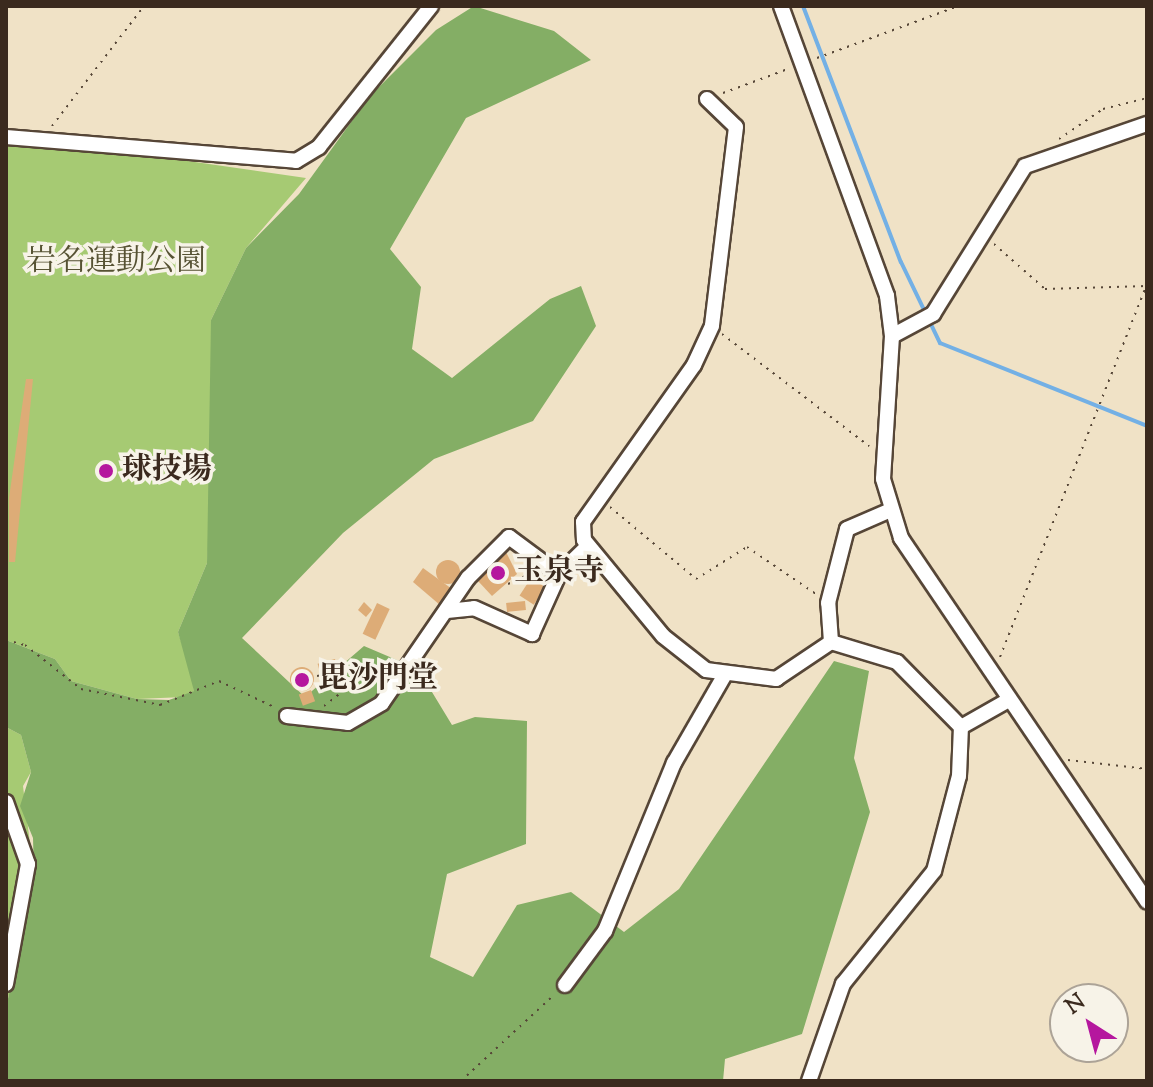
<!DOCTYPE html>
<meta charset="utf-8">
<style>
body{margin:0}
#map{position:relative;width:1153px;height:1087px;overflow:hidden;background:#f0e2c6;font-family:"Sorts Mill Goudy","Noto Serif JP",serif}
div>[style]{position:absolute}
[style*='--x']{left:calc(var(--x)*1px);top:calc(var(--y)*1px);width:calc(var(--w)*1px);rotate:calc(var(--a)*1deg)}
.green>*{inset:0;background:#a6ca73}
.forest>*{inset:0;background:#84ae65}
.stream>*{height:4px;margin:-2px;padding:0 2px;transform-origin:2px;border-radius:2px;background:#73b0e5}
.building>*{inset:0;background:#ddac77;transform-origin:0 0}
.round{border-radius:50%}
.path>*{height:2px;margin-top:-1px;transform-origin:0;background:repeating-linear-gradient(90deg,#564637 0 2px,transparent 0 8px)}
.roads{filter:drop-shadow(2px 0 #564637) drop-shadow(-2px 0 #564637) drop-shadow(0 2px #564637) drop-shadow(0 -2px #564637)}
.minor>*{height:14px;margin:-7px;padding:0 7px;transform-origin:7px;border-radius:7px;background:#fff}
.dots>*{width:22px;height:22px;translate:-50% -50%;box-sizing:border-box;border:4px solid #f7f3e8;border-radius:50%}
span{translate:-50% -50%;white-space:nowrap;text-align:center;line-height:1.15;-webkit-text-stroke:7px #f7f3e8;paint-order:stroke}
.park-label{font-size:30px;color:#565233}
.poi-label{font-size:30px;color:#3b2a1e;font-weight:700}
.left{translate:0 -50%;text-align:left}
.frame{position:absolute;inset:0;border:8px solid #3b2a1e;pointer-events:none}
.north{position:absolute;left:1049px;top:983px;width:80px;height:80px;box-sizing:border-box;background:#f7f3e8;border:2px solid #aca397;border-radius:50%;rotate:324deg;font-size:22px;font-weight:700;line-height:32px;text-align:center;color:#3b2a1e}
.north::after{content:'';display:block;margin:auto;width:28px;height:36px;background:#b5179e;clip-path:polygon(50% 0,100% 100%,50% 72%,0 100%)}
</style>
<div id="map">
<div class="green">
<div style="clip-path:polygon(6px 135px,306px 178px,246px 248px,211px 320px,211px 508px,207px 563px,178px 632px,193px 678px,194px 691px,184px 697px,137px 699px,71px 681px,55px 659px,6px 640px)"></div>
<div style="clip-path:polygon(6px 727px,21px 735px,31px 772px,23px 786px,34px 877px,6px 1008px)"></div>
</div>
<div class="forest">
<div style="clip-path:polygon(474px 6px,554px 31px,591px 60px,466px 118px,390px 249px,421px 287px,412px 349px,452px 378px,550px 299px,581px 286px,596px 326px,533px 421px,434px 459px,343px 533px,242px 638px,305px 697px,364px 646px,418px 669px,452px 725px,475px 717px,527px 721px,526px 844px,447px 874px,430px 957px,473px 977px,517px 905px,571px 892px,624px 932px,679px 889px,834px 661px,869px 671px,854px 758px,870px 812px,802px 1034px,725px 1059px,723px 1081px,6px 1081px,6px 1008px,34px 877px,33px 838px,20px 806px,31px 772px,21px 735px,6px 727px,6px 640px,55px 659px,71px 681px,137px 699px,169px 700px,194px 691px,178px 632px,207px 563px,211px 320px,246px 248px,299px 194px,370px 96px,436px 30px)"></div>
</div>
<div class="stream">
<div style="--x:803;--y:6;--w:274;--a:69.1"></div>
<div style="--x:901;--y:262;--w:90;--a:64.3"></div>
<div style="--x:940;--y:343;--w:223;--a:21.8"></div>
</div>
<div class="building">
<div style="clip-path:polygon(26px 379px,33px 379px,15px 562px,9px 562px,9px 498px)"></div>
<div style="clip-path:polygon(505px 550px,517px 574px,492px 596px,478px 581px)"></div>
<div class="round" style="left:436px;top:560px;width:24px;height:24px"></div>
<div style="clip-path:polygon(423px 568px,452px 589px,440px 605px,413px 582px)"></div>
<div style="left:531px;top:578px;width:17px;height:21px;rotate:33deg"></div>
<div style="left:525px;top:601px;width:9px;height:19px;rotate:84deg"></div>
<div style="clip-path:polygon(364px 602px,372px 610px,366px 617px,358px 610px)"></div>
<div style="left:377px;top:603px;width:14px;height:34px;rotate:25deg"></div>
<div style="left:335px;top:659px;width:24px;height:18px;rotate:75deg"></div>
<div class="round" style="left:290px;top:667px;width:24px;height:24px"></div>
<div style="left:311px;top:690px;width:12px;height:13px;rotate:70deg"></div>
</div>
<div class="path">
<div style="--x:817;--y:58;--w:150;--a:-20.2"></div>
<div style="--x:723;--y:93;--w:69;--a:-20.3"></div>
<div style="--x:52;--y:126;--w:151;--a:-52.5"></div>
<div style="--x:1059;--y:139;--w:53;--a:-34.3"></div>
<div style="--x:1103;--y:109;--w:45;--a:-14"></div>
<div style="--x:994;--y:244;--w:68;--a:41.4"></div>
<div style="--x:1045;--y:289;--w:102;--a:-1.7"></div>
<div style="--x:722;--y:334;--w:185;--a:37.3"></div>
<div style="--x:610;--y:507;--w:112;--a:39.9"></div>
<div style="--x:696;--y:579;--w:60;--a:-32.1"></div>
<div style="--x:747;--y:547;--w:83;--a:34.3"></div>
<div style="--x:508;--y:584;--w:26;--a:-25"></div>
<div style="--x:6;--y:640;--w:20;--a:15"></div>
<div style="--x:25;--y:645;--w:71;--a:38.2"></div>
<div style="--x:81;--y:689;--w:81;--a:11.4"></div>
<div style="--x:160;--y:705;--w:64;--a:-22.1"></div>
<div style="--x:219;--y:681;--w:63;--a:25.3"></div>
<div style="--x:1000;--y:657;--w:399;--a:-68.5"></div>
<div style="--x:317;--y:676;--w:78;--a:-10.3"></div>
<div style="--x:324;--y:706;--w:29;--a:-38"></div>
<div style="--x:347;--y:688;--w:17;--a:-97"></div>
<div style="--x:1068;--y:760;--w:80;--a:6.5"></div>
<div style="--x:461;--y:1081;--w:127;--a:-42.8"></div>
</div>
<div class="roads">
<div class="minor">
<div style="--x:781;--y:6;--w:309;--a:69.9"></div>
<div style="--x:887;--y:296;--w:40;--a:82.9"></div>
<div style="--x:892;--y:336;--w:143;--a:93.6"></div>
<div style="--x:883;--y:479;--w:62;--a:73"></div>
<div style="--x:901;--y:538;--w:439;--a:55.9"></div>
<div style="--x:707;--y:99;--w:40;--a:44"></div>
<div style="--x:736;--y:127;--w:200;--a:96.9"></div>
<div style="--x:712;--y:326;--w:43;--a:114.8"></div>
<div style="--x:694;--y:365;--w:192;--a:125.3"></div>
<div style="--x:583;--y:522;--w:18;--a:87"></div>
<div style="--x:584;--y:540;--w:124;--a:50.5"></div>
<div style="--x:663;--y:636;--w:55;--a:38.3"></div>
<div style="--x:706;--y:670;--w:71;--a:7.3"></div>
<div style="--x:776;--y:679;--w:66;--a:-33.9"></div>
<div style="--x:831;--y:642;--w:69;--a:16.9"></div>
<div style="--x:897;--y:662;--w:91;--a:45.4"></div>
<div style="--x:961;--y:727;--w:53;--a:-29.5"></div>
<div style="--x:6;--y:137;--w:291;--a:4.7"></div>
<div style="--x:296;--y:161;--w:27;--a:-31"></div>
<div style="--x:319;--y:147;--w:180;--a:-51.5"></div>
<div style="--x:892;--y:336;--w:47;--a:-28.2"></div>
<div style="--x:933;--y:314;--w:174;--a:-58.1"></div>
<div style="--x:1025;--y:166;--w:129;--a:-19"></div>
<div style="--x:447;--y:611;--w:27;--a:-6"></div>
<div style="--x:474;--y:608;--w:64;--a:24.1"></div>
<div style="--x:532;--y:634;--w:66;--a:-65.8"></div>
<div style="--x:831;--y:642;--w:39;--a:-94"></div>
<div style="--x:828;--y:603;--w:76;--a:-75.6"></div>
<div style="--x:847;--y:529;--w:48;--a:-23.4"></div>
<div style="--x:287;--y:716;--w:61;--a:6.5"></div>
<div style="--x:348;--y:723;--w:39;--a:-30"></div>
<div style="--x:382;--y:703;--w:152;--a:-55.5"></div>
<div style="--x:468;--y:578;--w:58;--a:-45"></div>
<div style="--x:509;--y:537;--w:62;--a:36.5"></div>
<div style="--x:559;--y:574;--w:39;--a:-44"></div>
<div style="--x:6;--y:802;--w:66;--a:70.5"></div>
<div style="--x:28;--y:864;--w:122;--a:100.4"></div>
<div style="--x:565;--y:985;--w:67;--a:-53.5"></div>
<div style="--x:605;--y:931;--w:182;--a:-67.7"></div>
<div style="--x:674;--y:763;--w:100;--a:-60.1"></div>
<div style="--x:809;--y:1081;--w:103;--a:-70.7"></div>
<div style="--x:843;--y:984;--w:145;--a:-51.2"></div>
<div style="--x:934;--y:871;--w:98;--a:-75.3"></div>
<div style="--x:959;--y:776;--w:49;--a:-87.7"></div>
</div>
</div>
<div class="dots">
<div style="left:106px;top:471px;background:#b5179e"></div>
<div style="left:498px;top:573px;background:#b5179e"></div>
<div style="left:302px;top:680px;background:#b5179e"></div>
</div>
<div class="park-label">
<span style="left:116px;top:263px">岩名運動公園</span>
</div>
<div class="poi-label">
<span class="left" style="left:122px;top:471px">球技場</span>
<span class="left" style="left:514px;top:573px">玉泉寺</span>
<span class="left" style="left:318px;top:680px">毘沙門堂</span>
</div>
<div class="frame"></div>
<div class="north">N</div>
</div>
